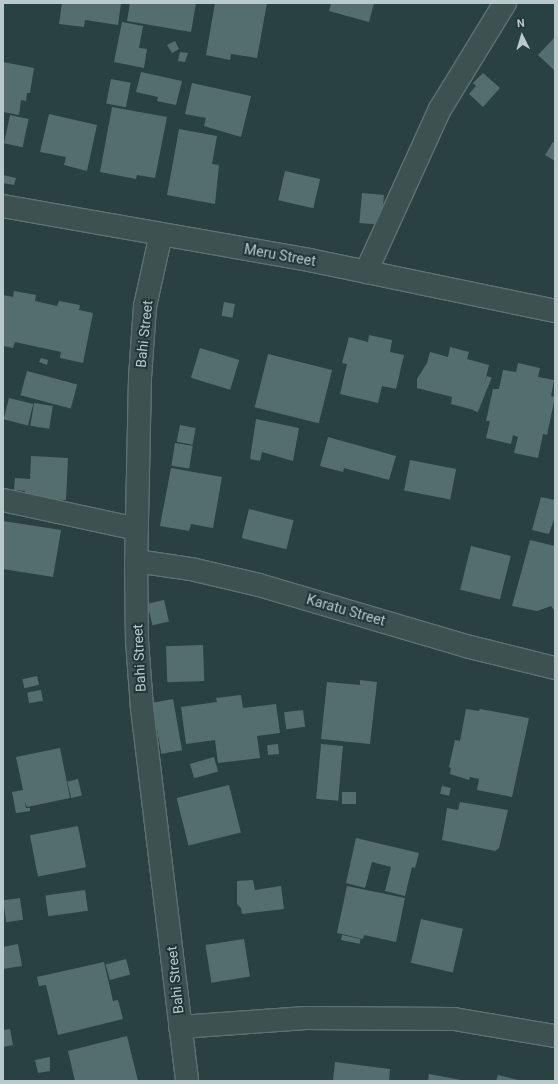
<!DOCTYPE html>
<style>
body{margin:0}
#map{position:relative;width:558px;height:1084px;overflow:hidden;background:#294141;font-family:Roboto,sans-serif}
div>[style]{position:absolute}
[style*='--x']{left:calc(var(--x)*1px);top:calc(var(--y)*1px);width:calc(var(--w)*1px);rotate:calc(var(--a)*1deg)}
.building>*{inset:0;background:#546e6e;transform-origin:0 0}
.roads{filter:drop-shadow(1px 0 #5e7172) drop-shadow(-1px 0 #5e7172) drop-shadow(0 1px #5e7172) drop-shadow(0 -1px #5e7172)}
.minor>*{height:22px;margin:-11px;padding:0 11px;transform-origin:11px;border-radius:11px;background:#3d5151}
span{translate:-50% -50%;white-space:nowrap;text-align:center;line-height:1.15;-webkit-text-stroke:4px #213637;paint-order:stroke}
.street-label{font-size:14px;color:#bacacb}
.frame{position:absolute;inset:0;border:4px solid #bacacb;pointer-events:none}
.north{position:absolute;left:502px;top:16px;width:40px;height:40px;-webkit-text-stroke:3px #213637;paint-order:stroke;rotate:355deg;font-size:11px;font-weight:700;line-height:16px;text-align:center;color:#bacacb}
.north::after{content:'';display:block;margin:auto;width:14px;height:18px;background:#bacacb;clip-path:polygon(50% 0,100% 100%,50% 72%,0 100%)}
</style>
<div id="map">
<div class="building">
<div style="clip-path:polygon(62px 3px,121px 3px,118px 25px,85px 20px,84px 27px,59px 24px)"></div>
<div style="clip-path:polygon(130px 3px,196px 3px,191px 32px,127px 21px)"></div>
<div style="clip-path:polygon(215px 3px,267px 3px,257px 58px,231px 54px,230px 60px,206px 55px)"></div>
<div style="clip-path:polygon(331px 3px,374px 3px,369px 22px,329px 11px)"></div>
<div style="clip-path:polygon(122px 22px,143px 26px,139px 48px,147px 49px,144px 68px,114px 62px)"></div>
<div style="clip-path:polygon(555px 37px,555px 71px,538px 55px)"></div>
<div style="clip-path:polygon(175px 41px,179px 49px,172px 53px,167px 45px)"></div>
<div style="clip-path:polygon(180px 52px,188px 53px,185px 62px,178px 61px)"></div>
<div style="clip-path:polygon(3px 62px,34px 68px,30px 93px,27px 93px,26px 101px,21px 100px,19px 115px,3px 112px)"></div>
<div style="clip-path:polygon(141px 72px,182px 81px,176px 105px,157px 101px,158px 97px,136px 92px)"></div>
<div style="clip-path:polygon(483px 73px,500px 88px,483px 107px,469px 94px,476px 86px,473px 83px)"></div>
<div style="left:111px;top:79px;width:20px;height:25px;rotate:11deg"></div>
<div style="clip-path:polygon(192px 83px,251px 96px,241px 137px,204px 126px,206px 118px,185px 114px)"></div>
<div style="clip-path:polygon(112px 107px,167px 117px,155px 178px,137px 175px,136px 179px,100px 172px)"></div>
<div style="clip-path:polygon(49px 114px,97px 125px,87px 171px,64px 165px,66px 157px,40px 152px)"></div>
<div style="left:10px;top:115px;width:19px;height:29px;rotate:12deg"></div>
<div style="clip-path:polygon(179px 129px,217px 136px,212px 164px,219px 165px,215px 204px,167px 195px)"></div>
<div style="clip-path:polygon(553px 142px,555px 143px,555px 161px,545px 155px)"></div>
<div style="left:285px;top:171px;width:36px;height:30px;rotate:13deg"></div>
<div style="clip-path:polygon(3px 175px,16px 178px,14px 185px,3px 183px)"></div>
<div style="left:362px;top:193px;width:22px;height:30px;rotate:5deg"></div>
<div style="clip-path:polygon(14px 291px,36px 295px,35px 301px,57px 306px,59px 301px,80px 305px,79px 310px,93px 313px,83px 363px,60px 358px,61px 352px,15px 342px,13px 348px,3px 346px,3px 295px,13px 297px)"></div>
<div style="left:224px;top:302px;width:11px;height:14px;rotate:10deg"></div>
<div style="clip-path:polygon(369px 335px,392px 340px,390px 352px,404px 355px,396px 389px,382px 386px,378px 403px,340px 394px,347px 364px,342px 363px,349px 337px,368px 342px)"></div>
<div style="clip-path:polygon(450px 347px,469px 352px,467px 359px,489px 365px,478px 411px,451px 404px,452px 397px,417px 388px,417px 379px,427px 363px,430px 352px,448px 357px)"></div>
<div style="left:200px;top:348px;width:41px;height:31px;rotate:17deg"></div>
<div style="left:268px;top:354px;width:66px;height:55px;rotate:14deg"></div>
<div style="clip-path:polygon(41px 358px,48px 360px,47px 365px,39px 362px)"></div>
<div style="clip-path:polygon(518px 363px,540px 368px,538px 377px,554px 380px,551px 396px,555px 397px,547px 435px,543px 434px,538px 458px,514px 453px,518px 437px,513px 435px,511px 444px,486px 438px,490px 421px,486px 421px,493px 389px,499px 389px,503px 370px,516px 372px)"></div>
<div style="left:27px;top:371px;width:52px;height:25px;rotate:15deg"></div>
<div style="left:487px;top:376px;width:5px;height:37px;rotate:22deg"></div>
<div style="left:9px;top:398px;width:25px;height:22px;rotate:14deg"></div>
<div style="left:34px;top:403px;width:19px;height:23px;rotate:9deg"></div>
<div style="clip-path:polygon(256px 419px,299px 428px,293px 461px,262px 452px,260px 461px,250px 459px)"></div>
<div style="left:180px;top:425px;width:16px;height:17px;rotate:11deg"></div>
<div style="clip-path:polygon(328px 437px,396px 456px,389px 480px,344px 468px,343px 472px,320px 466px)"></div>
<div style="left:175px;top:443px;width:18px;height:23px;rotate:9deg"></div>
<div style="clip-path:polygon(31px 456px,68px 458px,66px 500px,25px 498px,25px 491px,14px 490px,15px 478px,30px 479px)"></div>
<div style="left:410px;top:460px;width:47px;height:31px;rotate:11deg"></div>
<div style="clip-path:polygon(171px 468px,222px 477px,213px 528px,191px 524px,189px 531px,160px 526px)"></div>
<div style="clip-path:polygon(541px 497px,555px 500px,555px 516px,549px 534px,532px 530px)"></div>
<div style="left:249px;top:509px;width:46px;height:30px;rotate:14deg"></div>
<div style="clip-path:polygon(3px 521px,61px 530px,53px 577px,3px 569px)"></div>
<div style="clip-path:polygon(530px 540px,555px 546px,555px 611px,551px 606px,537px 611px,512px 606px)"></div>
<div style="left:471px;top:546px;width:41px;height:45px;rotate:14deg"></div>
<div style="left:164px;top:600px;width:22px;height:17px;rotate:77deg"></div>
<div style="left:203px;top:645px;width:36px;height:37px;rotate:88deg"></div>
<div style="left:37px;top:676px;width:9px;height:15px;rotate:77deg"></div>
<div style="clip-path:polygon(360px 680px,377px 682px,370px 744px,321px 739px,327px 682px,360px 685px)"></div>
<div style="left:41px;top:690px;width:11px;height:14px;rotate:80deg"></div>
<div style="clip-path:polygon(241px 695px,243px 708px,276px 704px,280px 733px,257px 736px,260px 758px,218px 763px,215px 740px,186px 744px,181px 707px,217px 702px,216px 698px)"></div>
<div style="left:173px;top:699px;width:52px;height:21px;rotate:80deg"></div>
<div style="clip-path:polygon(466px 709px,479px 711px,480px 709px,529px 718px,512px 797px,477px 790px,479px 779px,470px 777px,469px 780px,450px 774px,451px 768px,449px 767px,455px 740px,460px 741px)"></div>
<div style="left:303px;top:710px;width:17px;height:19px;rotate:83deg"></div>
<div style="left:278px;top:744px;width:10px;height:11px;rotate:84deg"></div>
<div style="left:321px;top:744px;width:22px;height:55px;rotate:5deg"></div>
<div style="clip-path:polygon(60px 748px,70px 798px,27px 807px,25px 802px,26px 808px,30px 808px,30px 811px,16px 813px,12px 792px,23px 790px,16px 757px)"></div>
<div style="left:214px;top:757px;width:15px;height:25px;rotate:74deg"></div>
<div style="left:78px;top:779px;width:17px;height:11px;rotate:77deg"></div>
<div style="left:229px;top:785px;width:49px;height:54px;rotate:76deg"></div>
<div style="left:442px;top:786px;width:9px;height:8px;rotate:13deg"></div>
<div style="left:342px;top:792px;width:14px;height:12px"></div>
<div style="clip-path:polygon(460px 802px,508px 810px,499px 848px,495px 851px,442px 840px,447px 808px,458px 810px)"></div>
<div style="left:78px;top:826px;width:42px;height:49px;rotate:79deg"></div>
<div style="clip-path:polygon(356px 838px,419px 853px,415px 868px,412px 867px,405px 896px,385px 891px,391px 867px,372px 862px,365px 888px,346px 883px)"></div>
<div style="clip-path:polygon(253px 880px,255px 890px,281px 886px,284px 909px,242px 914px,241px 908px,237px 904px,237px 881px)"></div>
<div style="clip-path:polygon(347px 886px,405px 898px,396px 942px,364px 935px,363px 939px,337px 933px)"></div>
<div style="left:85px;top:890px;width:21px;height:40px;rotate:82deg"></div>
<div style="left:20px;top:898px;width:22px;height:17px;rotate:82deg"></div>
<div style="left:421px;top:919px;width:43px;height:45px;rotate:13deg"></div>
<div style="left:342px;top:935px;width:19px;height:5px;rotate:12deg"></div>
<div style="left:244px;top:939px;width:38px;height:39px;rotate:81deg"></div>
<div style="clip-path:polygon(18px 944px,22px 966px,3px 969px,3px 947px)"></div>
<div style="left:126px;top:959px;width:16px;height:21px;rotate:75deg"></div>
<div style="clip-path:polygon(104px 962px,113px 1001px,118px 1000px,123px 1019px,58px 1035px,46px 985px,39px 986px,37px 977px)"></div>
<div style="clip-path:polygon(10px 1029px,13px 1045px,3px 1047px,3px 1030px)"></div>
<div style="clip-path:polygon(127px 1036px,138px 1081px,75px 1081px,68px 1051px)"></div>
<div style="clip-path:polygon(50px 1057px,50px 1071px,38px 1073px,35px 1060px)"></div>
<div style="clip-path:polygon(335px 1062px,390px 1069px,389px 1081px,333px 1081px)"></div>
<div style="clip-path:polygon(429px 1074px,461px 1080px,461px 1081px,428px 1081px)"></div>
<div style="clip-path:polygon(498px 1075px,518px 1080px,518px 1081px,496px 1081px)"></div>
</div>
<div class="roads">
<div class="minor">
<div style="--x:3;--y:206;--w:311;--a:10"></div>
<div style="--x:309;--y:260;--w:251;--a:11.7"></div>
<div style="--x:161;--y:234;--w:74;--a:102.5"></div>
<div style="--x:145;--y:306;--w:71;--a:94"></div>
<div style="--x:140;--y:377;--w:184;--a:91.2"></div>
<div style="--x:136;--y:561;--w:80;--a:89.3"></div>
<div style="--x:137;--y:641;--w:67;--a:85.7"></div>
<div style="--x:142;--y:708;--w:376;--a:83.1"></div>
<div style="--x:366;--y:272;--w:179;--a:-65.6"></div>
<div style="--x:440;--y:109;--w:124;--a:-58.5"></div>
<div style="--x:3;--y:500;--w:137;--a:12.2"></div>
<div style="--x:136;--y:561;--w:56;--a:8.3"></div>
<div style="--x:191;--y:569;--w:70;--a:13.2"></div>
<div style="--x:259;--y:585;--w:216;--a:16.4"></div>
<div style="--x:466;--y:646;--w:92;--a:13.9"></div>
<div style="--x:180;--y:1027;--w:126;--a:-4.1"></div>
<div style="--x:306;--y:1018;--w:148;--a:0.4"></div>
<div style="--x:454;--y:1019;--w:102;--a:9.6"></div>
</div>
</div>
<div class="street-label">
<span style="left:280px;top:255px;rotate:10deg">Meru Street</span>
<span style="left:144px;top:334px;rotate:-84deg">Bahi Street</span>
<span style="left:346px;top:610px;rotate:16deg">Karatu Street</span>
<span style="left:139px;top:658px;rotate:-93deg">Bahi Street</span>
<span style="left:175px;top:980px;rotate:-96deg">Bahi Street</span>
</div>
<div class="frame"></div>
<div class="north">N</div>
</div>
